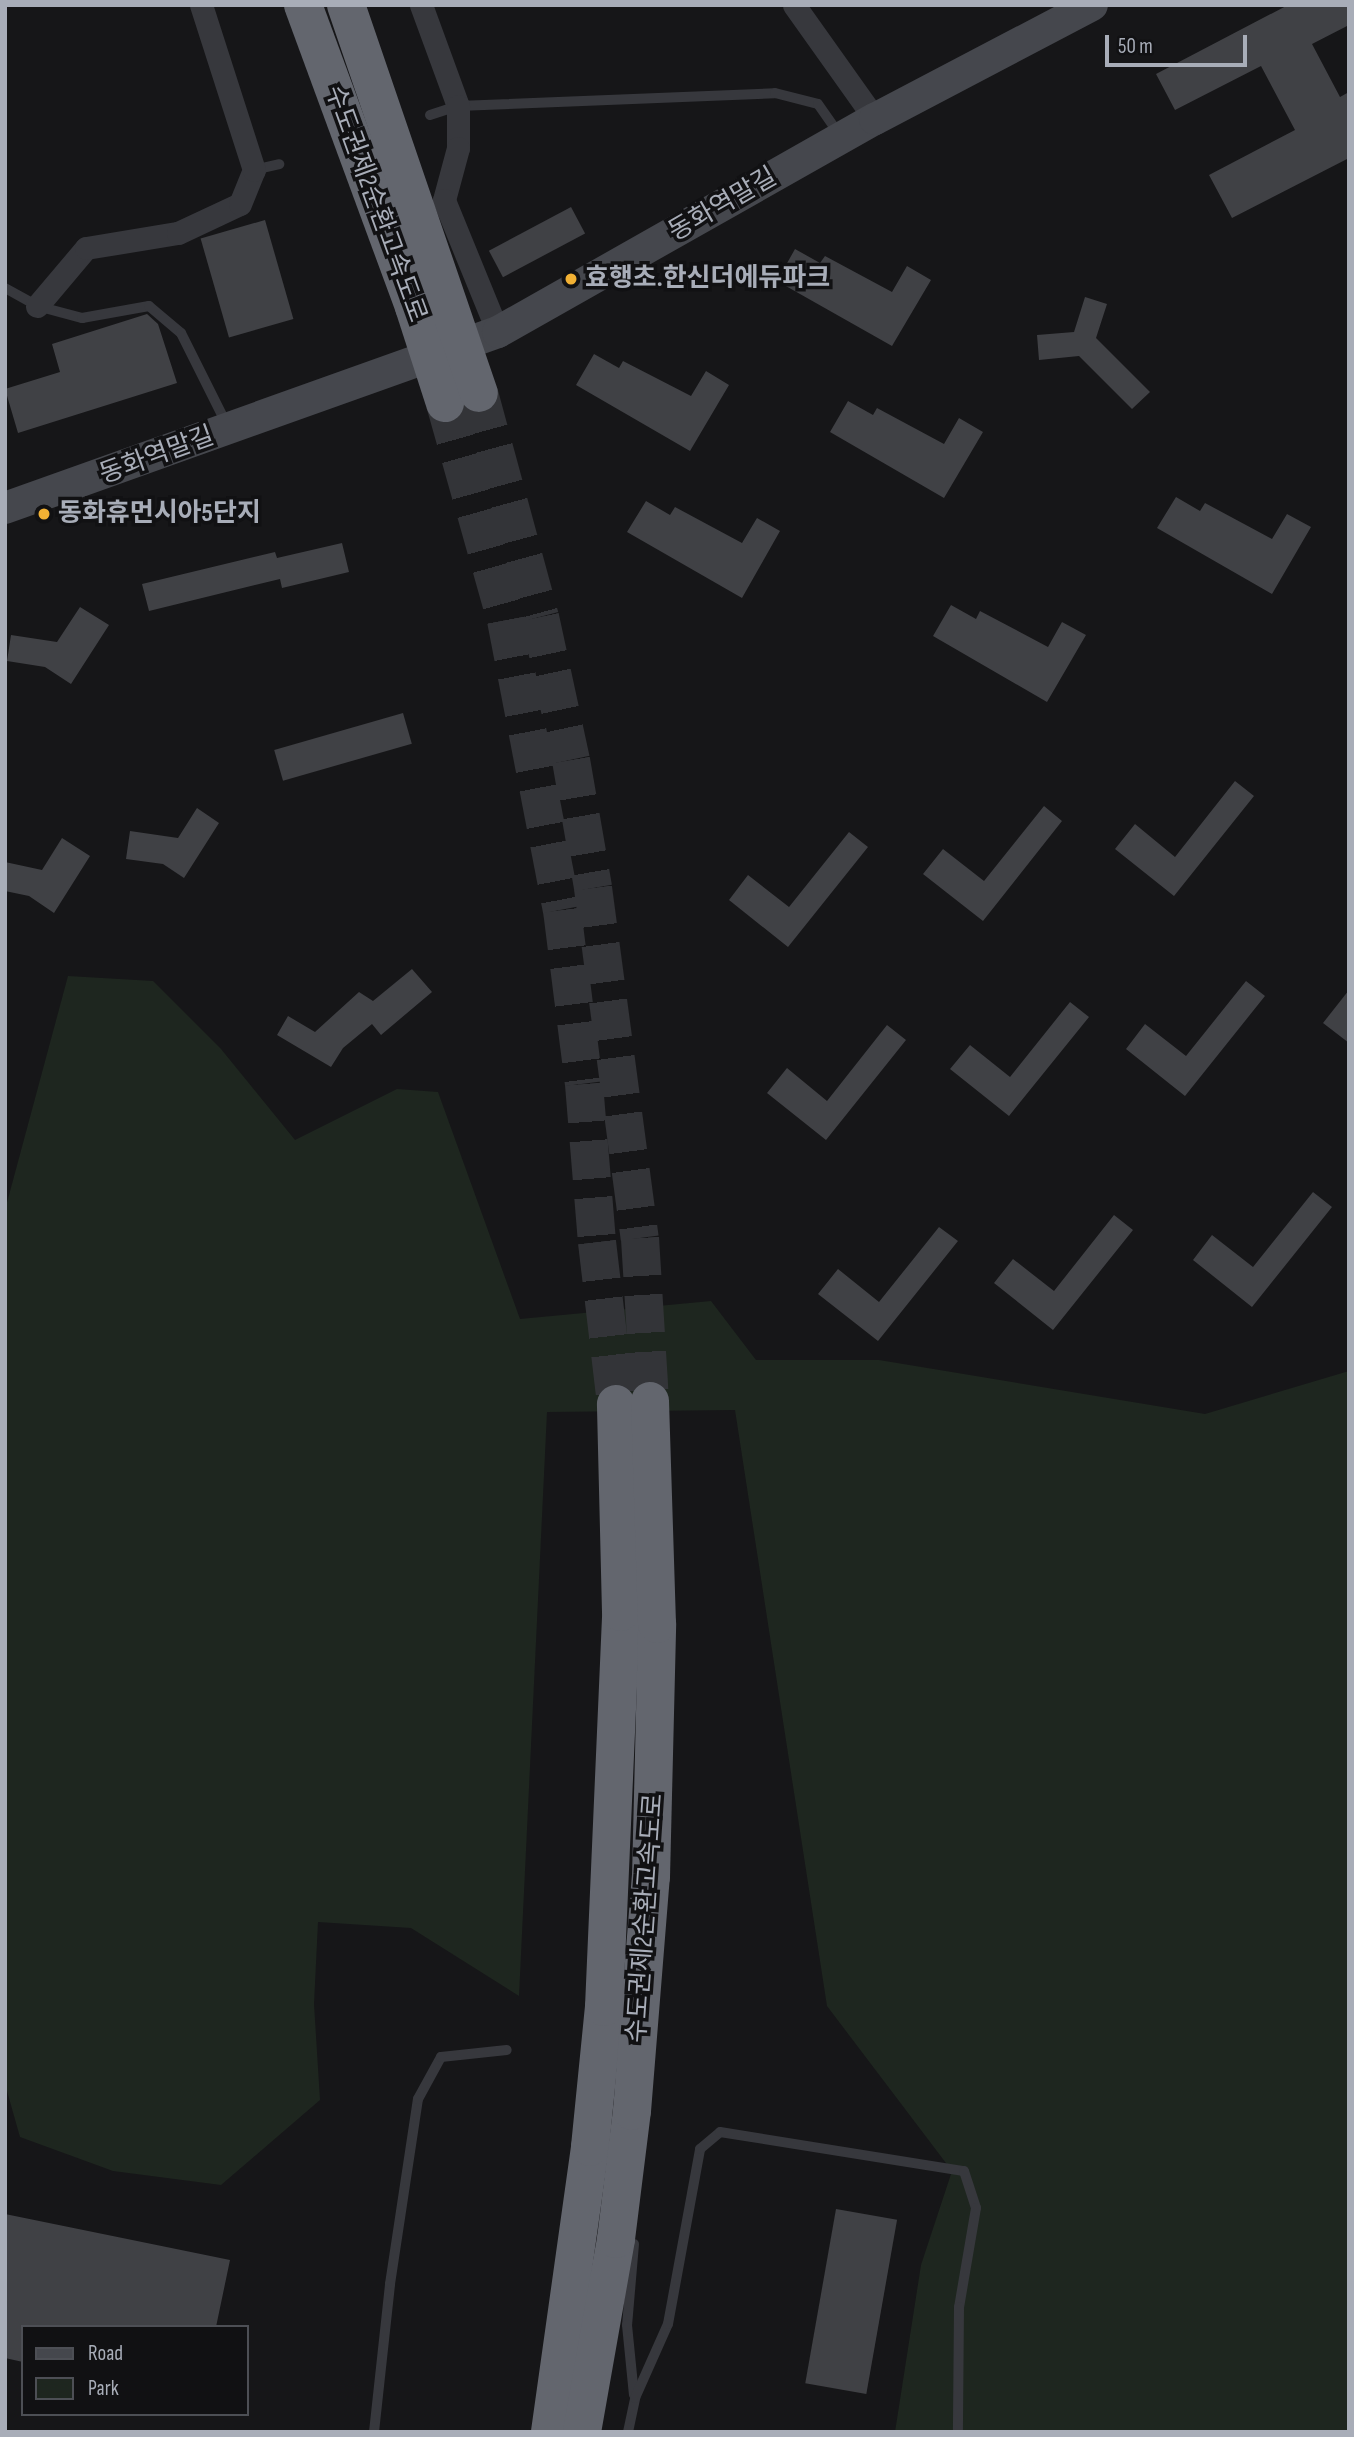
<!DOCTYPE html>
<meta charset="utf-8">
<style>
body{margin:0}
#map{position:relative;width:1354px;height:2437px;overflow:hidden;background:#161618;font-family:"Sofia Sans Condensed","Noto Sans KR",sans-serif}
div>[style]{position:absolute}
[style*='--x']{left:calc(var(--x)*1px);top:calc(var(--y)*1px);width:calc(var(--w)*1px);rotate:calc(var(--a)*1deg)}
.green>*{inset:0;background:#1e261f}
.building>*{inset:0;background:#404145;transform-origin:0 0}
.highway-tunnel>*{height:38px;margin-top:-19px;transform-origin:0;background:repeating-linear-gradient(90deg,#333438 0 38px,transparent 0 57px)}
.lane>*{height:10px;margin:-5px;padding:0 5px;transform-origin:5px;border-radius:5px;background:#37383d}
.street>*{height:23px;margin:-11.5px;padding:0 11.5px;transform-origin:11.5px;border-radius:11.5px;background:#37383d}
.secondary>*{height:32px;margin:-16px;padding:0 16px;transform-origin:16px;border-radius:16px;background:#45474d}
.highway>*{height:38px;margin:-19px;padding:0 19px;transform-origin:19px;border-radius:19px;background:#63666e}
.dots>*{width:19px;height:19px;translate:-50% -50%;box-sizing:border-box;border:4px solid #111113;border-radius:50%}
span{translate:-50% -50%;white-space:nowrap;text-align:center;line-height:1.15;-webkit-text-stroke:7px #111113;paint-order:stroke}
.street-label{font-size:26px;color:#a8adb8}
.poi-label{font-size:26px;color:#a8adb8;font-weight:700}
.left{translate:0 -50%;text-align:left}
.frame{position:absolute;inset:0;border:7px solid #a8adb8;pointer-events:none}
.legend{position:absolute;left:21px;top:2325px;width:228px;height:91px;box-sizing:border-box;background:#111113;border:2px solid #4d4f55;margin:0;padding:9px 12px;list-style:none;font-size:21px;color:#a8adb8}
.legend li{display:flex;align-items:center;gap:14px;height:35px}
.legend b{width:35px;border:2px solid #4d4f55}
.scale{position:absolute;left:1105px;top:35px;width:142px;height:32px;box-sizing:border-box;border:4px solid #a8adb8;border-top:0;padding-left:9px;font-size:21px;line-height:24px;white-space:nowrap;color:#a8adb8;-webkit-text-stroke:5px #111113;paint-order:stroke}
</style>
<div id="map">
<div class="green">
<div style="clip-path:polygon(68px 976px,153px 981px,221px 1049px,295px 1140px,397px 1089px,438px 1092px,520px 1319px,711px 1301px,756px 1360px,879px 1360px,1205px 1414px,1349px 1371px,1349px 2432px,895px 2432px,921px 2265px,952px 2171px,827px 2006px,735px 1410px,547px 1412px,519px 1996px,411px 1928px,318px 1922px,314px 2004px,320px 2100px,221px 2185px,113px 2171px,20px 2137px,5px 2084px,5px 1210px)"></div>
</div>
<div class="building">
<div style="clip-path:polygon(1288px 5px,1349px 5px,1349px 25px,1312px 44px,1340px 97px,1349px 92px,1349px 158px,1232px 218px,1209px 175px,1295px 130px,1261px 66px,1175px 110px,1156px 74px)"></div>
<div style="left:571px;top:207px;width:30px;height:93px;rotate:62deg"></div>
<div style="left:265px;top:220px;width:103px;height:67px;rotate:74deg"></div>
<div style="clip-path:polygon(795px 249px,820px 263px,825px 256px,892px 292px,907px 266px,931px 280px,892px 346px,777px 281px)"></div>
<div style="clip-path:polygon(1085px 297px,1107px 304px,1096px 338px,1150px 392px,1132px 409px,1079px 356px,1039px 360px,1037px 335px,1074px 332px)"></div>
<div style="clip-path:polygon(147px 314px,158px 324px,177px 383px,18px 433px,5px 389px,60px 372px,52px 344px)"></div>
<div style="clip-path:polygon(594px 354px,619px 368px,623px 361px,691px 396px,706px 371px,729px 385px,690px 451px,576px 385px)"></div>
<div style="clip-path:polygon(848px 401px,873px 415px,877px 408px,944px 444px,959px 418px,983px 432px,944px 498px,830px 432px)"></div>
<div style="clip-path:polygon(1176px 497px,1200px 511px,1205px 503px,1272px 539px,1287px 514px,1311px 527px,1272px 594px,1157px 528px)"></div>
<div style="clip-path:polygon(646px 501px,670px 515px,675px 507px,742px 543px,757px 518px,780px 531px,742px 598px,627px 532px)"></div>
<div style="clip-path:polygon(342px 543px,349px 572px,282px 588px,280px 579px,149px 611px,142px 584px,275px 552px,277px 558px)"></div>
<div style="clip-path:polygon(951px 605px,976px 619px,980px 611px,1048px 647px,1062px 622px,1086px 635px,1047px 702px,933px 636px)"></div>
<div style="clip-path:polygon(80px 607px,109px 625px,71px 684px,45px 667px,7px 661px,11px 635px,57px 642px)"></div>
<div style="left:403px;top:713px;width:32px;height:134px;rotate:74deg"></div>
<div style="clip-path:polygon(1235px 781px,1254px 796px,1174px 896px,1115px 849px,1135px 824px,1175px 857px)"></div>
<div style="clip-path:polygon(1044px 806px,1062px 821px,983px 921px,923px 874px,943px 849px,984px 881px)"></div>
<div style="clip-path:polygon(197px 808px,219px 823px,184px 878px,163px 864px,126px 859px,130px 831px,178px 838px)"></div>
<div style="clip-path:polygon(849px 832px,868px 847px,788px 947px,729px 900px,748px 875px,789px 907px)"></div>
<div style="clip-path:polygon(62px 838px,90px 856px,54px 913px,29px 896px,5px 891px,5px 862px,42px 870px)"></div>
<div style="clip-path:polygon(412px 969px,432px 992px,381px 1035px,372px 1024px,343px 1048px,331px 1067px,277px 1035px,288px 1016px,315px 1032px,359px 992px,373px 1001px)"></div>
<div style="clip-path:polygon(1246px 981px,1265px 996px,1185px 1096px,1126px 1049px,1145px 1024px,1186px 1056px)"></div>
<div style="clip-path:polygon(1349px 990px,1349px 1043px,1323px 1023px)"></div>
<div style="clip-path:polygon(1070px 1002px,1089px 1017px,1009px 1116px,950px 1069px,970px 1045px,1010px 1077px)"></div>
<div style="clip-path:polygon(887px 1025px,906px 1040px,826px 1140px,767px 1093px,787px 1068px,827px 1101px)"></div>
<div style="clip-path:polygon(1313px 1192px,1332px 1207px,1252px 1307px,1193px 1260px,1212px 1235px,1253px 1267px)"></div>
<div style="clip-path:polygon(1114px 1215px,1133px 1230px,1053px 1330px,994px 1283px,1013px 1259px,1054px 1291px)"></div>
<div style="clip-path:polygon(939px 1227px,958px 1241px,878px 1341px,818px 1294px,838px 1269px,879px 1302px)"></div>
<div style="left:836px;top:2209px;width:62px;height:177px;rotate:10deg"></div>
<div style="clip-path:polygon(5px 2214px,230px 2260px,216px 2327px,23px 2327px,23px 2362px,5px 2358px)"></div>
</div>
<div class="highway-tunnel">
<div style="--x:479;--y:393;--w:232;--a:74.8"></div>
<div style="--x:540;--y:617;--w:146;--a:77.8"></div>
<div style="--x:571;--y:760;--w:130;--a:80.2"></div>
<div style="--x:593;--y:888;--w:353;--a:82.4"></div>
<div style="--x:640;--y:1238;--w:163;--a:86.5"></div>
<div style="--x:445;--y:403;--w:225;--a:74.3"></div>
<div style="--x:506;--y:620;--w:295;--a:79.1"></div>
<div style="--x:562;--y:910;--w:175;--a:82.8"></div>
<div style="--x:584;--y:1084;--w:159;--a:85.3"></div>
<div style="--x:597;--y:1242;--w:163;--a:83.3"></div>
</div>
<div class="lane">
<div style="--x:430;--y:115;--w:29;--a:-18"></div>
<div style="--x:458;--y:106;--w:317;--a:-2.3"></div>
<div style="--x:775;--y:93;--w:44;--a:14.3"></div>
<div style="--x:818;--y:104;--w:37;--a:55"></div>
<div style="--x:254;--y:170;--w:26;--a:-13"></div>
<div style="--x:5;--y:288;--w:37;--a:29"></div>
<div style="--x:37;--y:306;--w:47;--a:14.9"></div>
<div style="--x:82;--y:318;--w:68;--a:-10.2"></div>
<div style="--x:149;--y:306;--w:42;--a:40.2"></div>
<div style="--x:181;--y:333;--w:105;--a:63.4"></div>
<div style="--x:634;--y:2244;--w:81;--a:94.9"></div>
<div style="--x:627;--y:2325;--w:70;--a:84.3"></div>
<div style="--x:374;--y:2432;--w:149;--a:-83.8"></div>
<div style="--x:390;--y:2284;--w:187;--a:-81.4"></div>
<div style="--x:418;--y:2099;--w:48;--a:-61.3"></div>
<div style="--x:441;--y:2057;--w:66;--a:-6.1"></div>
<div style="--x:628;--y:2432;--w:35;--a:-78"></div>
<div style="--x:635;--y:2398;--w:81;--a:-66"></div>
<div style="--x:668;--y:2324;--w:178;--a:-79.6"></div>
<div style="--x:700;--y:2149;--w:26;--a:-40"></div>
<div style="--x:720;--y:2132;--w:247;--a:9.1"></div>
<div style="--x:964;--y:2171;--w:39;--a:72"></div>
<div style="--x:976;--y:2208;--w:100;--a:99.7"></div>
<div style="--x:959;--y:2307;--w:125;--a:90.5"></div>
</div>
<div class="street">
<div style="--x:421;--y:5;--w:108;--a:69.9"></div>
<div style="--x:458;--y:106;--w:42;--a:90"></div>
<div style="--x:458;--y:148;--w:54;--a:105.1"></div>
<div style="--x:444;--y:200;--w:143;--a:67.8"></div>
<div style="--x:794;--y:5;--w:140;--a:54.6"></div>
<div style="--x:37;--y:306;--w:76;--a:-49.8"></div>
<div style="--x:86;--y:248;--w:93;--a:-9.3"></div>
<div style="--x:178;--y:233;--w:68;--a:-25.1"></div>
<div style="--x:240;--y:204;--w:37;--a:-68"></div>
<div style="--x:254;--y:170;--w:173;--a:-107.8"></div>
</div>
<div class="secondary">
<div style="--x:5;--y:508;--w:523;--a:-19.65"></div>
<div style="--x:498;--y:332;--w:433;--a:-29.5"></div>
<div style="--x:875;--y:119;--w:245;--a:-27.7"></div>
</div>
<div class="highway">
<div style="--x:303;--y:5;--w:322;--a:69.8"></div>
<div style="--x:414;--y:307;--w:101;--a:72.1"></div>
<div style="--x:346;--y:5;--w:410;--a:71.1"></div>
<div style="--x:550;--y:2432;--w:288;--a:-82"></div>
<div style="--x:590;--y:2147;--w:141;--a:-84.3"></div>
<div style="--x:604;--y:2007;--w:395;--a:-87.5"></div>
<div style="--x:621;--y:1612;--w:208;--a:-91.4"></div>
<div style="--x:582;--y:2432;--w:196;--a:-80"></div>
<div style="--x:616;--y:2239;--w:129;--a:-82.9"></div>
<div style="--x:632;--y:2111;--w:235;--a:-85.4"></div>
<div style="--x:651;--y:1877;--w:253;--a:-88.6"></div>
<div style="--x:657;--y:1624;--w:223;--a:-91.8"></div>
</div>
<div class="dots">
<div style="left:571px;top:279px;background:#f2b134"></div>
<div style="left:44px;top:514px;background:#f2b134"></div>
</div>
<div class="street-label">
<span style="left:375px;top:204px;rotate:70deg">수도권제2순환고속도로</span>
<span style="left:723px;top:205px;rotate:-30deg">동화역말길</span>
<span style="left:157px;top:456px;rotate:-20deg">동화역말길</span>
<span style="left:646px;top:1918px;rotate:-86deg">수도권제2순환고속도로</span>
</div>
<div class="poi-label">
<span class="left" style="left:585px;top:279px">효행초.한신더에듀파크</span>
<span class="left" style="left:58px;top:514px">동화휴먼시아5단지</span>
</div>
<div class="frame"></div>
<ul class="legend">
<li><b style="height:9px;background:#45474d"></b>Road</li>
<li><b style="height:19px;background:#1e261f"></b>Park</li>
</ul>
<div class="scale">50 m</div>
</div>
